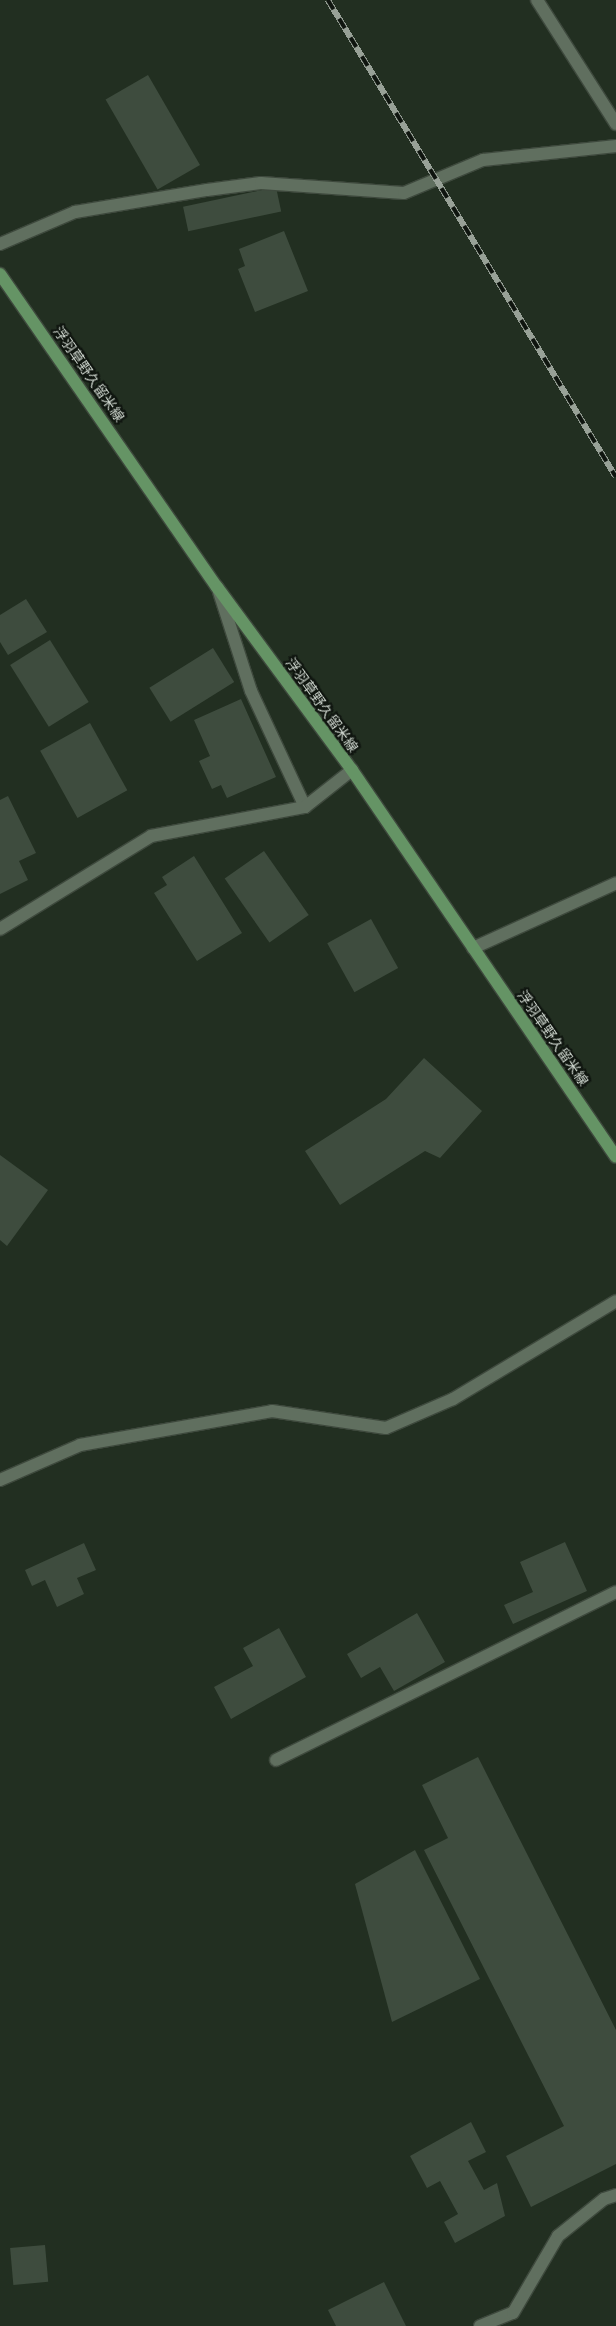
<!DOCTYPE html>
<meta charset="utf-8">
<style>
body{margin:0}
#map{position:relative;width:616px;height:2326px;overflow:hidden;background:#222f21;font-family:"PT Sans","Noto Sans JP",sans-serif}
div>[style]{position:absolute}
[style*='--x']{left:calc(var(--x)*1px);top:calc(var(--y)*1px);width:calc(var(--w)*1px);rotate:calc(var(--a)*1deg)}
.building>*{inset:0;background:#3e4c3e;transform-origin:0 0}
.roads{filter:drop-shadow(1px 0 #3e493d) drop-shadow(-1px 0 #3e493d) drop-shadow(0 1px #3e493d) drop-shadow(0 -1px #3e493d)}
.minor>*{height:12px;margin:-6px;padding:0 6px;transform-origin:6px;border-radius:6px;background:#606f5f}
.major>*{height:12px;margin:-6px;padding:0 6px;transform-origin:6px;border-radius:6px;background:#659465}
.rail>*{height:5.5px;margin-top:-2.75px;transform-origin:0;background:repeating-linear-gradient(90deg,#0f150f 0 11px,#98a197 0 22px);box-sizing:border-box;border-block:1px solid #98a197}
span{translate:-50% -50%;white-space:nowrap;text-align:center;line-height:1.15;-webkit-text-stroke:4.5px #0f150f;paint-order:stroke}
.street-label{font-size:14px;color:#cfd7cf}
</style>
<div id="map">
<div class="building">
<div style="left:148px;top:75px;width:104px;height:49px;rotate:60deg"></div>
<div style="left:276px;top:187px;width:25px;height:95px;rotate:78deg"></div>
<div style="clip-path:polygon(284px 231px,308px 291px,255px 312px,238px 269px,245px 266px,239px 249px)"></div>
<div style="clip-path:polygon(26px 599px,47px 632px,8px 655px,0 642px,0 615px)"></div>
<div style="left:50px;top:640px;width:73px;height:47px;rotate:58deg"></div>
<div style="left:213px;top:648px;width:40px;height:75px;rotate:58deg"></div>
<div style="clip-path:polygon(241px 699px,276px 777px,227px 798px,221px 785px,212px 789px,199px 761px,210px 756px,194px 720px)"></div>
<div style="left:90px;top:723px;width:77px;height:57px;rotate:61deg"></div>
<div style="clip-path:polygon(8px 796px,36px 853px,19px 861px,28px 880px,0 894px,0 800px)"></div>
<div style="left:264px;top:851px;width:78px;height:48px;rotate:55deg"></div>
<div style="clip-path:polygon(194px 856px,242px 933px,197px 961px,154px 893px,167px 885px,162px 877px)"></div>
<div style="left:371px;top:919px;width:56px;height:50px;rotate:61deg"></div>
<div style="clip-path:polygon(424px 1058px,482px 1111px,440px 1158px,425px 1151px,340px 1205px,305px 1151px,386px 1099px)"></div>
<div style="clip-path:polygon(0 1155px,48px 1190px,7px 1246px,0 1240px)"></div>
<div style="clip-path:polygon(565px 1542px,587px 1591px,513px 1624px,504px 1605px,533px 1592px,520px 1562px)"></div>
<div style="clip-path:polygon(84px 1543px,96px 1570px,77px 1578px,84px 1594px,57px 1607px,45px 1580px,32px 1586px,25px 1570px)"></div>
<div style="clip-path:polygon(417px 1613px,445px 1662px,394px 1691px,380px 1667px,361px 1678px,347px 1654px)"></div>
<div style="clip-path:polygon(279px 1628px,306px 1677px,231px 1719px,214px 1687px,253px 1666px,243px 1648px)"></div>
<div style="clip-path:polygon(478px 1757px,616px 2030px,616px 2164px,531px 2207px,506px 2156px,564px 2126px,424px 1850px,448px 1838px,422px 1785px)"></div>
<div style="clip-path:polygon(415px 1850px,480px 1979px,392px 2022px,355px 1884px)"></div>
<div style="clip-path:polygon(471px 2122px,486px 2152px,468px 2161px,484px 2190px,497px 2183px,505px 2216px,455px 2243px,444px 2222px,458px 2214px,440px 2181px,427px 2188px,410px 2156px)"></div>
<div style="left:45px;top:2245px;width:37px;height:35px;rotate:85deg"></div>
<div style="clip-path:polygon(384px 2282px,406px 2326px,336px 2326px,328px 2310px)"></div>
</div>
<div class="roads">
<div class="minor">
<div style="--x:537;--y:0;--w:147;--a:57.5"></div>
<div style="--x:0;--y:244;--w:82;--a:-23.1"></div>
<div style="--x:75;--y:212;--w:134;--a:-9.5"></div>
<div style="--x:207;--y:190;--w:54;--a:-7.4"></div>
<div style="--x:261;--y:183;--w:143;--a:4"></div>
<div style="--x:404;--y:193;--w:86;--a:-22.7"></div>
<div style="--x:483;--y:160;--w:134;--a:-6"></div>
<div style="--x:219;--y:592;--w:104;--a:72.1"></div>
<div style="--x:251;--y:691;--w:128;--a:65"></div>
<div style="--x:0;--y:929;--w:177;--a:-31.6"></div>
<div style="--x:151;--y:836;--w:157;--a:-10.7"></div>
<div style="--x:305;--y:807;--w:60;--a:-38.2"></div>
<div style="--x:473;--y:948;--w:157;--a:-24.4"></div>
<div style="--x:0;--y:1480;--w:87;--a:-23.6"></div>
<div style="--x:80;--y:1445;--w:195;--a:-10"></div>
<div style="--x:272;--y:1411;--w:115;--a:8.5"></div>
<div style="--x:386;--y:1428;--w:73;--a:-23.4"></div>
<div style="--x:453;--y:1399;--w:190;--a:-31"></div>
<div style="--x:276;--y:1760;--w:379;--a:-26.3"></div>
<div style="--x:480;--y:2326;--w:35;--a:-22"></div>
<div style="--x:513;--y:2313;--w:89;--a:-59.7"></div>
<div style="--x:558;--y:2236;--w:59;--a:-38.8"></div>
<div style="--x:604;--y:2199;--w:13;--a:-18"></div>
</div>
<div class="major">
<div style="--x:0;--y:274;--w:381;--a:55.3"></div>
<div style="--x:217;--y:587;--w:227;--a:53.6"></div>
<div style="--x:352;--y:770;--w:468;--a:55.7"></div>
</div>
</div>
<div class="rail">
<div style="--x:328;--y:0;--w:557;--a:58.88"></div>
</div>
<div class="street-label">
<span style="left:89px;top:374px;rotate:55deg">浮羽草野久留米線</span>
<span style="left:322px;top:705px;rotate:54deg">浮羽草野久留米線</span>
<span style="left:553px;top:1038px;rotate:55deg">浮羽草野久留米線</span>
</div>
</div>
